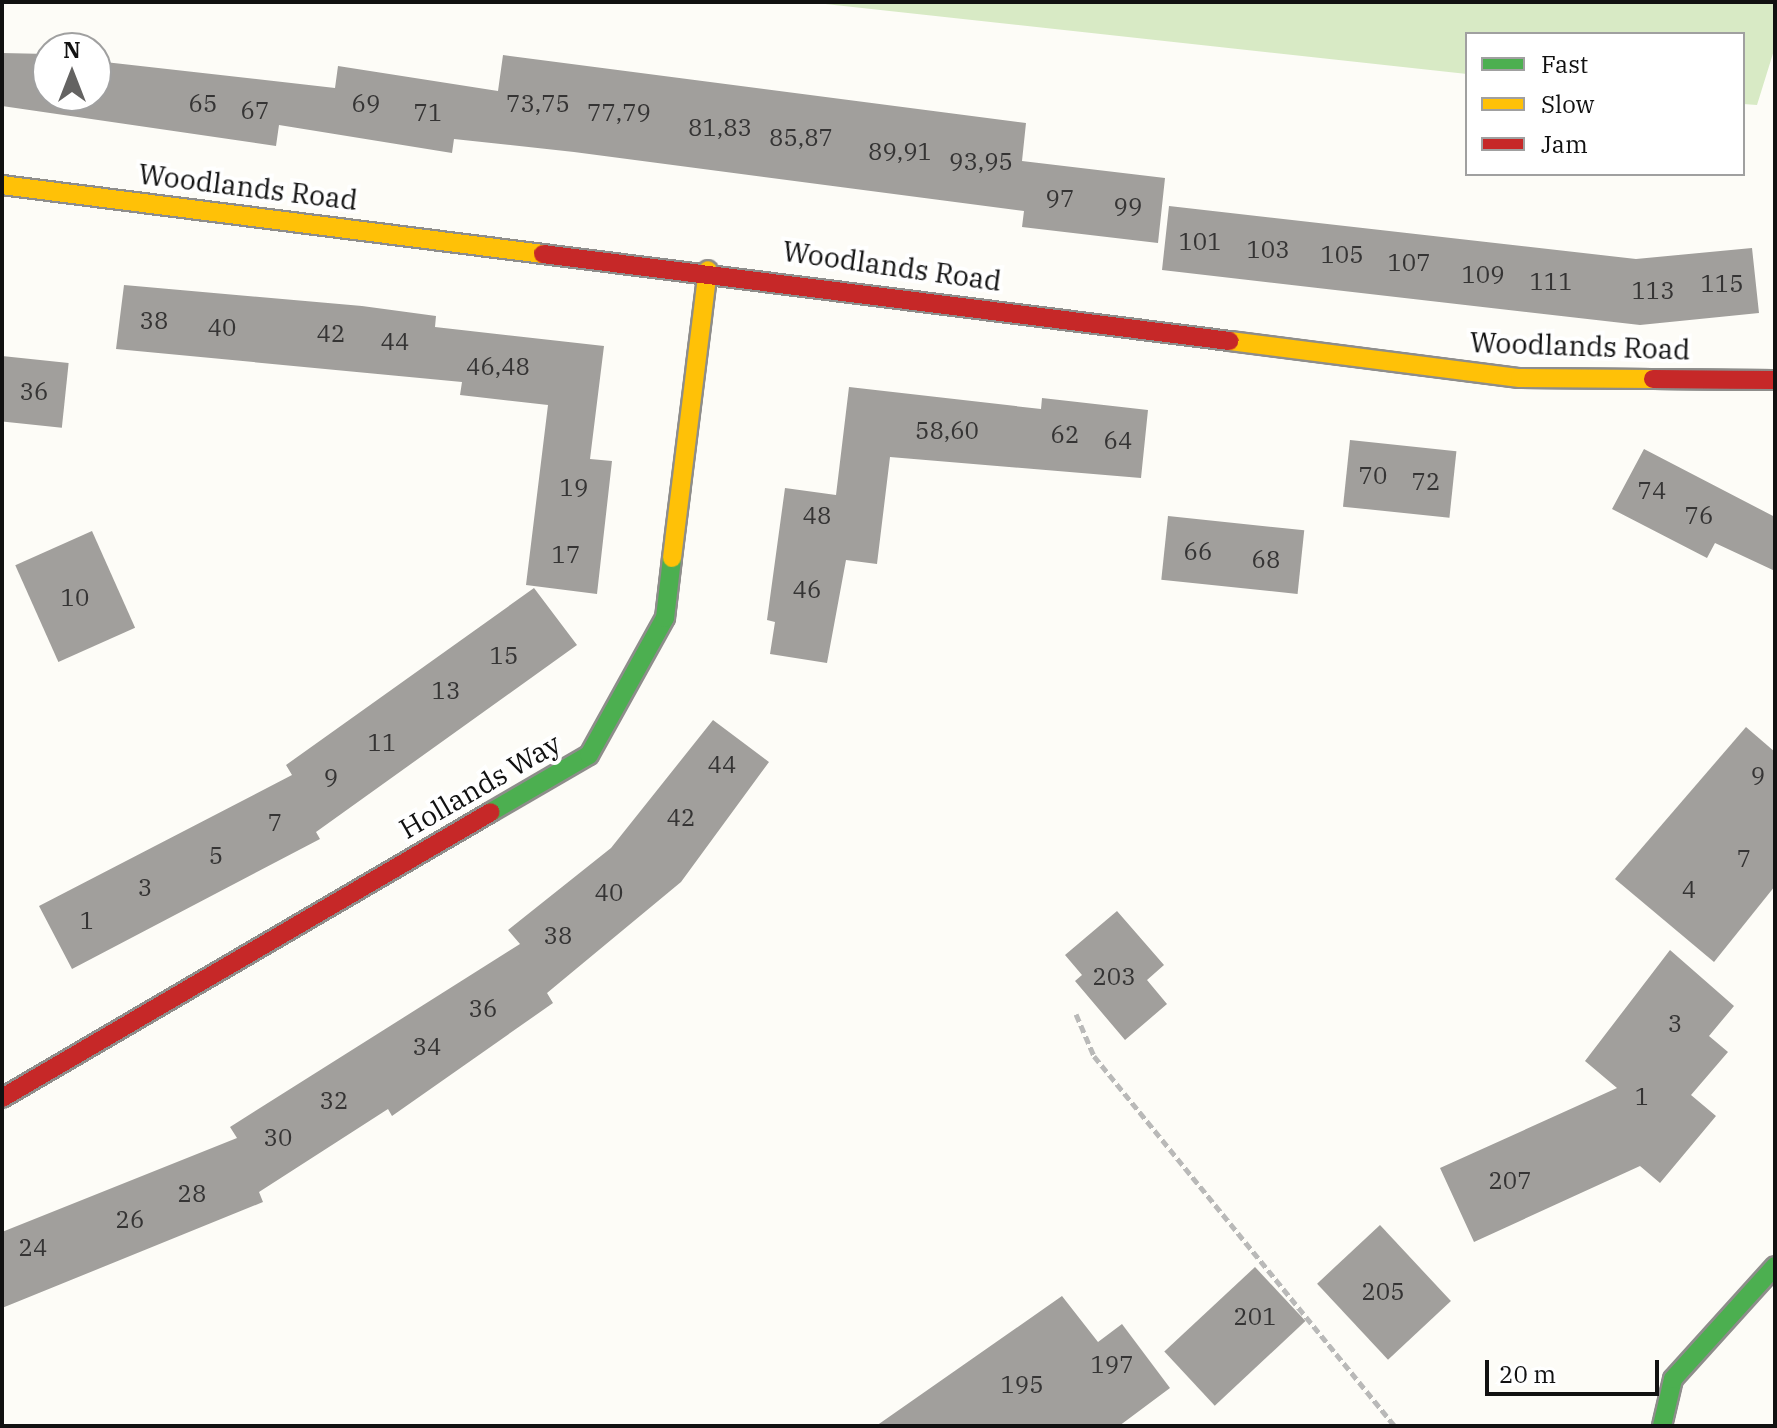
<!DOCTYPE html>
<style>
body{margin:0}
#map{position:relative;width:1777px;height:1428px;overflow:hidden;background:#fdfcf7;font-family:"IBM Plex Serif",serif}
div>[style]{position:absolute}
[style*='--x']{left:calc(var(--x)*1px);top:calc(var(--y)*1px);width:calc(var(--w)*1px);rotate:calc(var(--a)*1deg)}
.forest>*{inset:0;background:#d8eac5}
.building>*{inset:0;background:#a19f9c;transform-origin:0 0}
.path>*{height:5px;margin-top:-2.5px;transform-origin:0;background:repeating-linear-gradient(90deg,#b9b9b8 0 8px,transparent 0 12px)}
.roads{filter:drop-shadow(2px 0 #8e8d8b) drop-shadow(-2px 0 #8e8d8b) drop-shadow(0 2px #8e8d8b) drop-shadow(0 -2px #8e8d8b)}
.fast>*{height:18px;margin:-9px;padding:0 9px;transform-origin:9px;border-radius:9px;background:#4caf50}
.slow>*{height:18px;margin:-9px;padding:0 9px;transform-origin:9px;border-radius:9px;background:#ffc107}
.jam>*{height:18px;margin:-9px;padding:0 9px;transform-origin:9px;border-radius:9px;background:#c62828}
span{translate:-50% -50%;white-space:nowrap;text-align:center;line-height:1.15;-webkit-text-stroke:8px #fff;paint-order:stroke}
.number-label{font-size:24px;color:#353434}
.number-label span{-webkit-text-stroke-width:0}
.street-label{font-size:28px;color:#111}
.frame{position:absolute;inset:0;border:4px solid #111;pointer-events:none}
.legend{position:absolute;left:1465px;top:32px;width:280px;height:144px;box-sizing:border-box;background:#fff;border:2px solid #a0a0a0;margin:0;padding:10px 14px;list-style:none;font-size:24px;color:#111}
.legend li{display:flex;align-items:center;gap:16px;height:40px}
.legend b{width:40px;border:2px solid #a0a0a0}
.north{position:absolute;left:32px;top:32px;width:80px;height:80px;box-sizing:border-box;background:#fff;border:2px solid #a0a0a0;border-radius:50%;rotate:0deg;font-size:22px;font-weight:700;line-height:32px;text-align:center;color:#111}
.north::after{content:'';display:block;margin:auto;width:28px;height:36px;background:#646362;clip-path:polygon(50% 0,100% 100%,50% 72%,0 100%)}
.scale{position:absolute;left:1485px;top:1360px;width:174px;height:36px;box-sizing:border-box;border:4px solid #111;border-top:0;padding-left:10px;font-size:24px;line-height:28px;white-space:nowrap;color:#111;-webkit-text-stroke:6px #fff;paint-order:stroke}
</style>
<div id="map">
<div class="forest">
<div style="clip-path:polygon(807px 2px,1775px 2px,1775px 47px,1757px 105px,1743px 104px,1743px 34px,1467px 34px,1467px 74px)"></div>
</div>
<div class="building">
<div style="clip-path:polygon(2px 53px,48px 54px,48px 96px,96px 96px,96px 61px,335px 88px,338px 66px,498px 91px,503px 55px,1026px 123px,1022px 161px,1165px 178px,1158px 243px,1022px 227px,1024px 211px,574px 152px,454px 139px,452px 153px,279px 125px,276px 146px,2px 106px)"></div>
<div style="clip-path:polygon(1169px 206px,1636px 259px,1752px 248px,1759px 313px,1640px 325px,1162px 270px)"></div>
<div style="clip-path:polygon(124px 285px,362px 306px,436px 316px,435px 327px,604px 346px,590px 459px,612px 461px,597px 594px,526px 585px,548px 405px,460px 395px,462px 382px,116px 349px)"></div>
<div style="left:2px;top:356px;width:67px;height:65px;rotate:6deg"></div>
<div style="clip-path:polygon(849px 387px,1041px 409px,1042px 398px,1148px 410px,1141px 478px,890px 457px,877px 564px,846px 560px,827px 663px,770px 654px,775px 622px,767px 620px,785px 488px,836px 495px)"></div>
<div style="left:1350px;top:440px;width:107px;height:67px;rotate:6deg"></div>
<div style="clip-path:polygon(1644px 449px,1775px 517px,1775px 571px,1715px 543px,1707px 558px,1612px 509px)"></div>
<div style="left:1168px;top:516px;width:137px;height:64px;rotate:6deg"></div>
<div style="left:92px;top:531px;width:106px;height:84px;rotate:66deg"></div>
<div style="clip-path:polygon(534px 588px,577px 645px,316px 832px,320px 839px,72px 969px,39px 906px,292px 775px,286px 765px)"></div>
<div style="clip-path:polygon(713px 720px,769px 762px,681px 882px,547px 993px,553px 1003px,392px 1116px,388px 1109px,259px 1192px,263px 1202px,2px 1308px,2px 1232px,237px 1138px,230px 1127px,520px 944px,508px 930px,611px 848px)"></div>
<div style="clip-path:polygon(1746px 727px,1775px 752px,1775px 886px,1714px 962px,1615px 879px)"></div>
<div style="clip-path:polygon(1117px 911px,1164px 965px,1147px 980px,1167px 1004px,1125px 1040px,1075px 981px,1082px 975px,1065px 955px)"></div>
<div style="clip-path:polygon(1670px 950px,1734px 1006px,1709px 1036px,1728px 1052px,1691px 1095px,1716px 1116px,1660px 1183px,1640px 1166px,1474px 1242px,1440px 1168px,1617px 1088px,1585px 1061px)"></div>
<div style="left:1380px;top:1225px;width:104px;height:86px;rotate:47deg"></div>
<div style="left:1255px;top:1267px;width:74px;height:124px;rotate:47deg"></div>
<div style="clip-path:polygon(1062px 1296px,1098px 1342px,1122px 1324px,1170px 1388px,1119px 1426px,876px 1426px)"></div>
</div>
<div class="path">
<div style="--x:1076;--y:1014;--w:46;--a:66.8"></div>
<div style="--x:1094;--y:1056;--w:477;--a:50.9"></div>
</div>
<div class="roads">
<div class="fast">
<div style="--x:491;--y:812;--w:113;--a:-30.2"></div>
<div style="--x:589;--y:755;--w:157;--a:-61"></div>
<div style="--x:665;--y:618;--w:60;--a:-83.3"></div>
<div style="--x:1662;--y:1426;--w:48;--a:-76.8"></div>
<div style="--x:1673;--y:1379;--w:152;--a:-47.9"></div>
</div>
<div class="slow">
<div style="--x:2;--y:185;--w:545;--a:7.27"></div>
<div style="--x:1230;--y:341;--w:292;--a:7.3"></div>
<div style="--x:1520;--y:378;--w:133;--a:0.4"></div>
<div style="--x:672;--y:558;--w:290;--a:-82.9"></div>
</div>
<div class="jam">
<div style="--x:543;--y:254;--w:692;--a:7.22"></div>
<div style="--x:1653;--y:379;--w:122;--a:0.5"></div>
<div style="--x:2;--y:1098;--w:566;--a:-30.32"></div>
</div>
</div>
<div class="number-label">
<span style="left:203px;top:104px">65</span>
<span style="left:366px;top:104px">69</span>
<span style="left:538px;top:104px">73,75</span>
<span style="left:255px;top:111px">67</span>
<span style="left:428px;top:113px">71</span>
<span style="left:619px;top:113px">77,79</span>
<span style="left:720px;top:128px">81,83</span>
<span style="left:801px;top:138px">85,87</span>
<span style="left:900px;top:152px">89,91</span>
<span style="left:981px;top:162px">93,95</span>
<span style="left:1060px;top:199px">97</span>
<span style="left:1128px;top:207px">99</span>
<span style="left:1200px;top:242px">101</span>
<span style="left:1268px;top:250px">103</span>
<span style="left:1342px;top:255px">105</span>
<span style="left:1409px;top:263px">107</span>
<span style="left:1483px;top:275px">109</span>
<span style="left:1551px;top:282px">111</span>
<span style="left:1722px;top:284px">115</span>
<span style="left:1653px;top:291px">113</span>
<span style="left:154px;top:321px">38</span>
<span style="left:222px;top:328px">40</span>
<span style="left:331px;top:334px">42</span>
<span style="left:395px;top:342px">44</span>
<span style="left:498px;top:367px">46,48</span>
<span style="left:34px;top:392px">36</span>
<span style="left:947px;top:431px">58,60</span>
<span style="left:1065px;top:435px">62</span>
<span style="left:1118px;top:441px">64</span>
<span style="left:1373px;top:476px">70</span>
<span style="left:1426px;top:482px">72</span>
<span style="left:574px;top:488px">19</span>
<span style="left:1652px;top:491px">74</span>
<span style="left:817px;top:516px">48</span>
<span style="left:1699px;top:516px">76</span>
<span style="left:1198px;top:552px">66</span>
<span style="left:566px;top:555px">17</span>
<span style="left:1266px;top:560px">68</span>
<span style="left:807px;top:590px">46</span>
<span style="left:75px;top:598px">10</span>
<span style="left:504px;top:656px">15</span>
<span style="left:446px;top:691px">13</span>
<span style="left:382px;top:743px">11</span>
<span style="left:722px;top:765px">44</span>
<span style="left:1758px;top:776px">9</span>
<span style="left:331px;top:778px">9</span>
<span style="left:681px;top:818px">42</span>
<span style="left:275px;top:823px">7</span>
<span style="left:216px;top:856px">5</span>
<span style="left:1744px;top:859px">7</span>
<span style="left:145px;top:888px">3</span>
<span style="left:1689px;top:890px">4</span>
<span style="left:609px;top:893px">40</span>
<span style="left:87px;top:921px">1</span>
<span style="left:558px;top:936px">38</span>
<span style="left:1114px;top:977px">203</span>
<span style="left:483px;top:1009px">36</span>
<span style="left:1675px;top:1024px">3</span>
<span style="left:427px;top:1047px">34</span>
<span style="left:1642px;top:1097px">1</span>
<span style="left:334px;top:1101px">32</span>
<span style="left:278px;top:1138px">30</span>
<span style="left:1510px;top:1181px">207</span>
<span style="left:192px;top:1194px">28</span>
<span style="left:130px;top:1220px">26</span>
<span style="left:33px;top:1248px">24</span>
<span style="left:1383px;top:1292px">205</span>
<span style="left:1255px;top:1317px">201</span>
<span style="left:1112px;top:1365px">197</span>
<span style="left:1022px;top:1385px">195</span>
</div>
<div class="street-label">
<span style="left:248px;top:187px;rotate:7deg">Woodlands Road</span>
<span style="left:892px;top:266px;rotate:8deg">Woodlands Road</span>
<span style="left:1580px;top:346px;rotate:2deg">Woodlands Road</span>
<span style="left:480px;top:786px;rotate:-30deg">Hollands Way</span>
</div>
<div class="frame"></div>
<ul class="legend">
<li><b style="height:10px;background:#4caf50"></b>Fast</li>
<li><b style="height:10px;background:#ffc107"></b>Slow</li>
<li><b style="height:10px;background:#c62828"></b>Jam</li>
</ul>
<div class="north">N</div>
<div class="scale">20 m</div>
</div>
